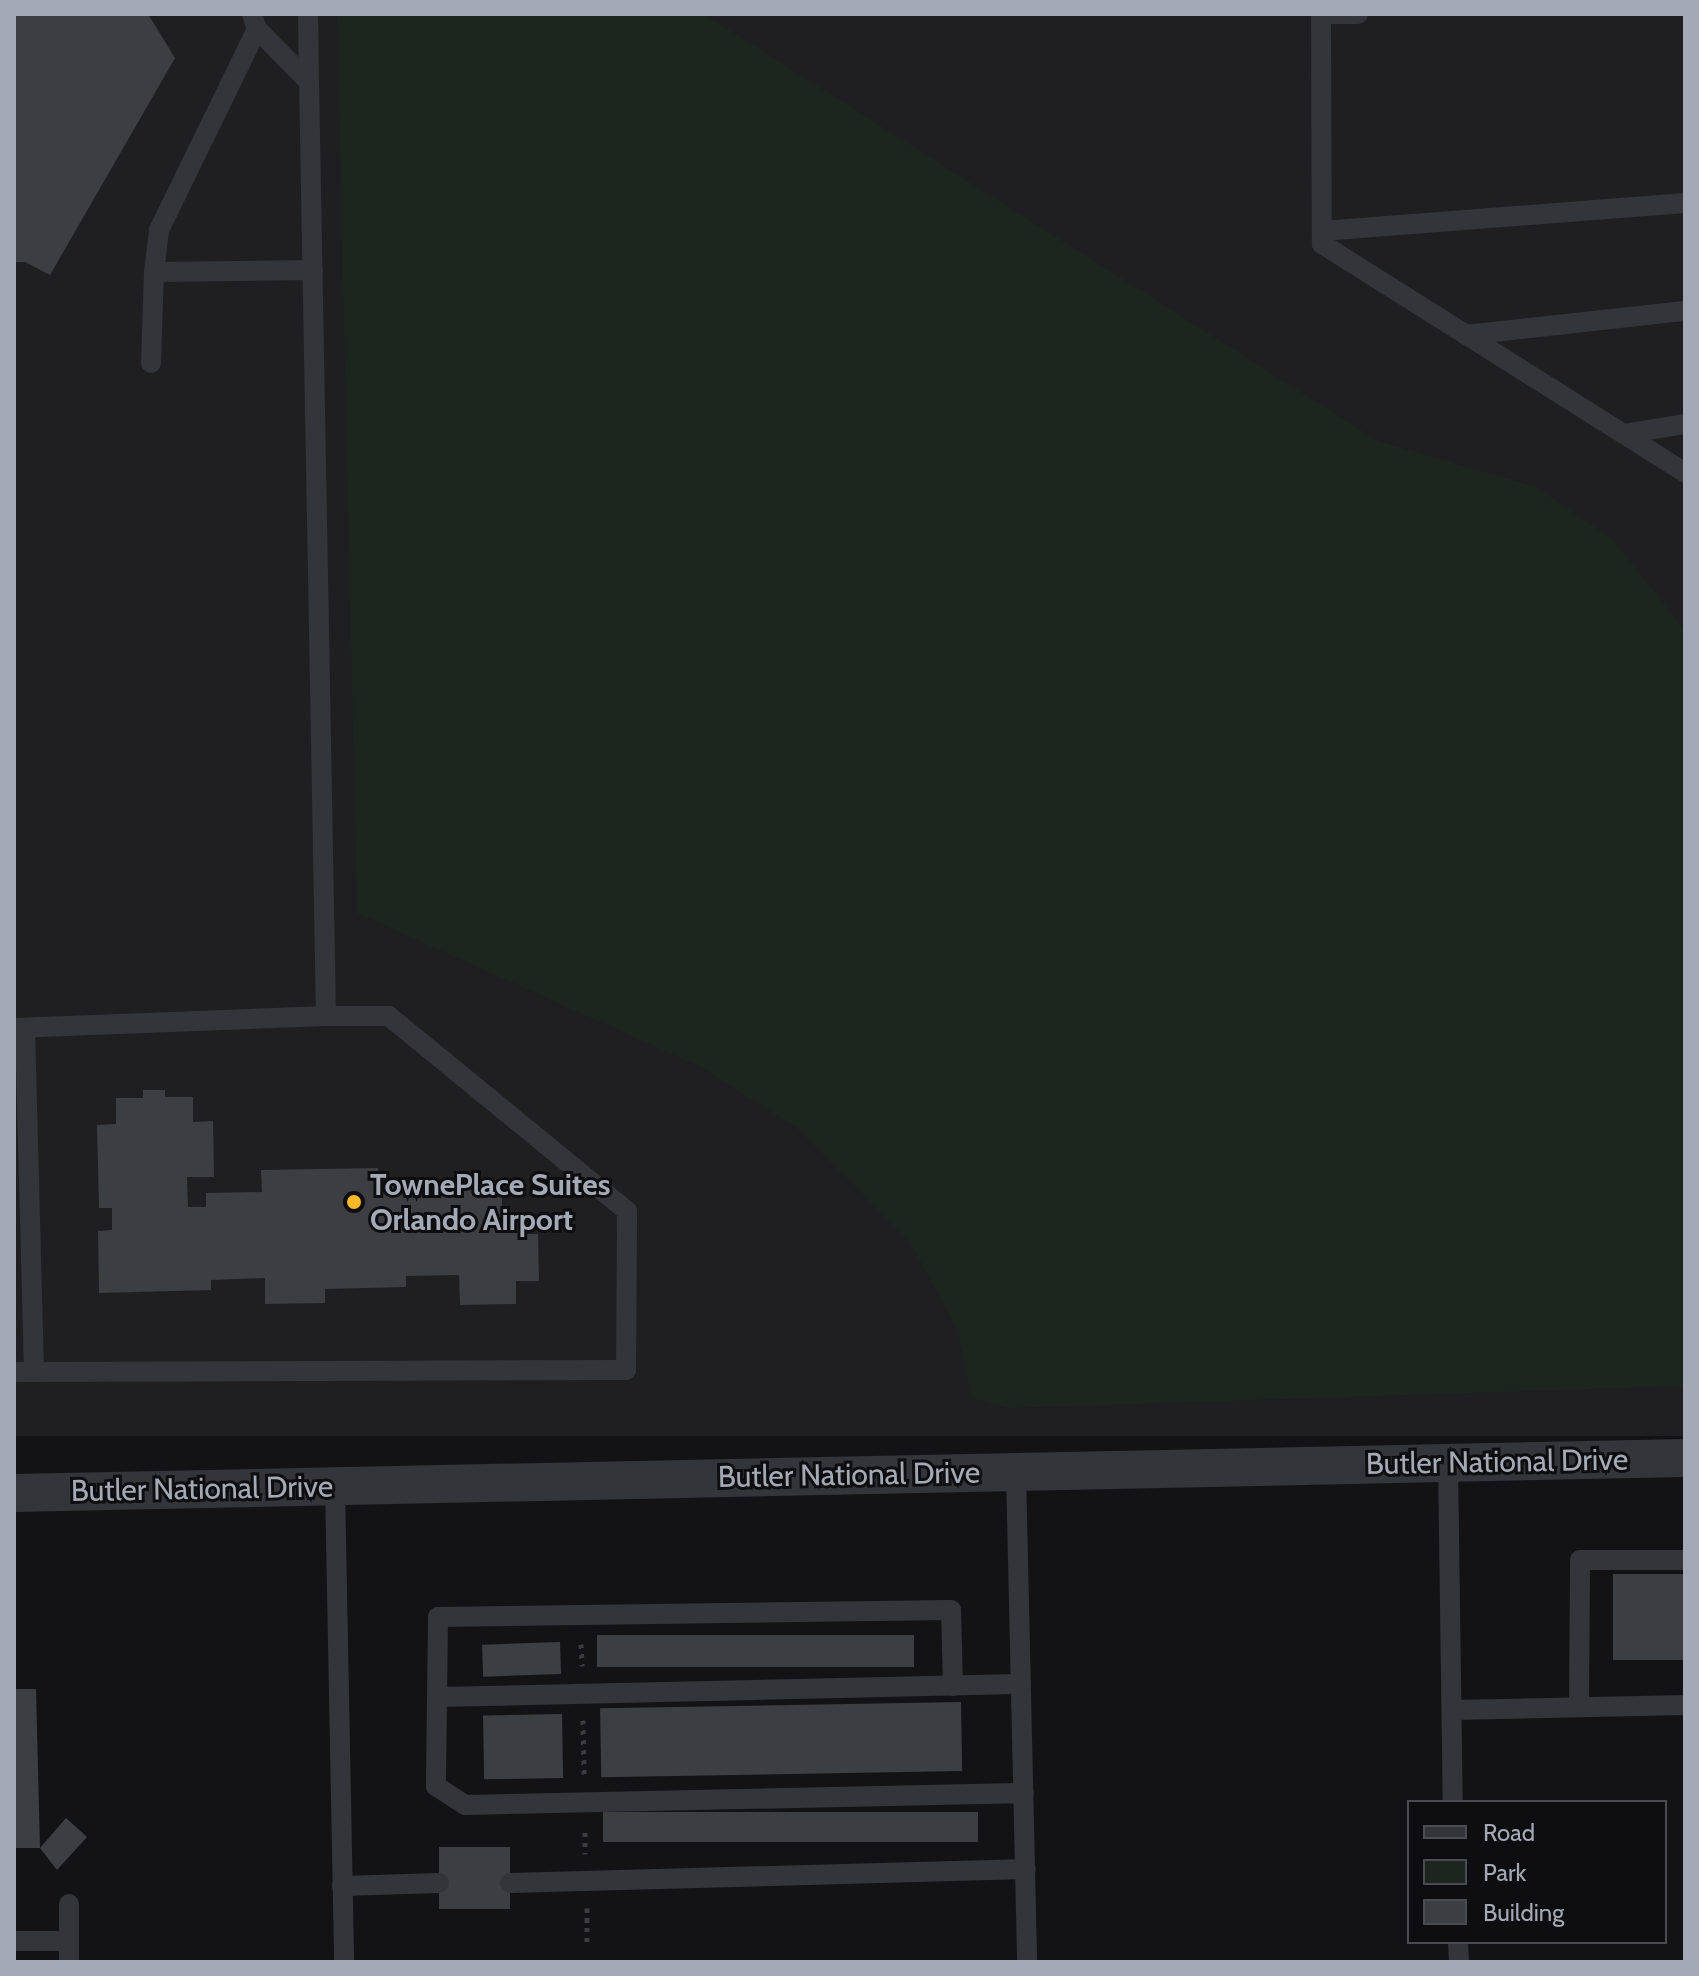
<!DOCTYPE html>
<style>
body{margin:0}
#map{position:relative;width:1699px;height:1976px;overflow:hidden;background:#131315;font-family:Cabin,sans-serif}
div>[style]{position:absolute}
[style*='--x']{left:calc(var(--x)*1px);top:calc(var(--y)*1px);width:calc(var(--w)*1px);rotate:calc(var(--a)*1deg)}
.built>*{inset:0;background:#1f1f22;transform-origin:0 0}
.green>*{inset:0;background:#1d251f}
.building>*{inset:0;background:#3d3e42;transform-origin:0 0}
.path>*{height:5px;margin-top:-2.5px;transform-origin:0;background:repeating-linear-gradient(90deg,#3a3c41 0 4px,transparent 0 10px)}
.service>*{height:20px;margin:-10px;padding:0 10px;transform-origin:10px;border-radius:10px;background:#34353a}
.minor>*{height:38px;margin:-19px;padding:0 19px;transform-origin:19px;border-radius:19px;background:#34353a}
.dots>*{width:22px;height:22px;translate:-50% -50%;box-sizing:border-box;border:4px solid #0e0e10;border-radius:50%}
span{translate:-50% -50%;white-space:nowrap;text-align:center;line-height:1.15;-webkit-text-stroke:6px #0e0e10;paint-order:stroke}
.poi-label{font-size:30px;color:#a4a9b6;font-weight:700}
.left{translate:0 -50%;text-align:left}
.street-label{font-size:30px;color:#a4a9b6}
.frame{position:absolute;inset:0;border:16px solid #a4a9b6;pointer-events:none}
.legend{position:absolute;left:1407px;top:1800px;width:260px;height:144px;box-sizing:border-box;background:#0e0e10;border:2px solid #4a4c52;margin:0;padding:10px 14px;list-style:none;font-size:24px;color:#a4a9b6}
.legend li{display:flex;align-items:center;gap:16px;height:40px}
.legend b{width:40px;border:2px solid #4a4c52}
</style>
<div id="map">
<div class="built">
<div style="left:14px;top:14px;width:1671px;height:1422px"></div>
</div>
<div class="green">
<div style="clip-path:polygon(337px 14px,704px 14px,1378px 441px,1536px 487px,1611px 538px,1685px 630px,1685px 1386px,1008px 1408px,972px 1398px,957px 1329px,910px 1242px,797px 1128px,701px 1067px,357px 913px)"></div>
</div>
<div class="building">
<div style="clip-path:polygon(14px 14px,148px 14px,175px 58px,50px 275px,25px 262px,14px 262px)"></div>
<div style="clip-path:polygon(143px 1090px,165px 1090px,165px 1097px,193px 1097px,193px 1122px,213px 1121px,214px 1177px,187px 1177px,188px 1207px,206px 1207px,206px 1193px,262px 1192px,261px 1170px,378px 1168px,379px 1184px,488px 1182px,488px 1197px,502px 1196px,502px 1216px,519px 1216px,520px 1234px,538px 1234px,539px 1281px,516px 1281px,516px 1304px,460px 1305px,459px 1275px,406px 1276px,406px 1287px,325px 1289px,325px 1303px,265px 1304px,265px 1278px,211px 1280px,211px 1290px,99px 1293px,98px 1231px,112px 1230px,112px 1208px,99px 1208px,97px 1125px,116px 1124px,116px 1098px,143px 1098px)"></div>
<div style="left:1685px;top:1574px;width:86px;height:72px;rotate:90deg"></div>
<div style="left:914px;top:1635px;width:32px;height:317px;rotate:90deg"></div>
<div style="left:560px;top:1642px;width:32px;height:78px;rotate:88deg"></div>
<div style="clip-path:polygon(14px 1689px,36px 1689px,40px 1848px,66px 1818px,87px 1837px,57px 1870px,40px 1848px,14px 1848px)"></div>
<div style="left:961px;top:1702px;width:69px;height:361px;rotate:89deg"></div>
<div style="left:562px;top:1714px;width:64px;height:79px;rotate:89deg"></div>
<div style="left:978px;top:1812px;width:30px;height:375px;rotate:90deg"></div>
<div style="left:439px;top:1847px;width:71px;height:62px"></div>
</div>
<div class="path">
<div style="--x:581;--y:1644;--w:22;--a:87"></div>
<div style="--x:583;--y:1720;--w:54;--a:88.9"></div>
<div style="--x:585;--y:1832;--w:22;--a:90"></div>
<div style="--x:587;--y:1908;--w:37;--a:90"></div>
</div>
<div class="service">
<div style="--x:252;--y:14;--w:16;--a:72"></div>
<div style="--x:257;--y:29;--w:74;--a:45.5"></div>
<div style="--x:309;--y:82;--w:68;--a:-90.8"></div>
<div style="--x:1358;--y:14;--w:37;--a:180"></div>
<div style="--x:1321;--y:14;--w:230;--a:89.8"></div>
<div style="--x:1322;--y:244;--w:429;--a:32.2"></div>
<div style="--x:1322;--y:231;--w:364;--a:-4.4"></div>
<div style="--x:154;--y:272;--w:42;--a:-83.2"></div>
<div style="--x:159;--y:230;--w:224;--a:-64"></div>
<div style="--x:1466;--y:335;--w:220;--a:-6.3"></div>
<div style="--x:151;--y:363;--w:91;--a:-88.1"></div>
<div style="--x:154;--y:272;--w:159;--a:-0.7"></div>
<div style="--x:1624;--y:434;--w:62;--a:-9.3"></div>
<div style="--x:14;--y:1028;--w:312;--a:-2.2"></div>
<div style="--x:326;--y:1016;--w:934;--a:-91.04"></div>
<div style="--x:25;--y:1028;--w:344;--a:88.5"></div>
<div style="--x:14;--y:1372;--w:612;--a:-0.19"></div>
<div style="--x:626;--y:1370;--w:159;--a:-89.6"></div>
<div style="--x:627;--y:1211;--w:308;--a:-140.7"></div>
<div style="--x:389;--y:1016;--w:63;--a:180"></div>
<div style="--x:1448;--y:1463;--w:339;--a:89.2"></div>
<div style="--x:1016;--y:1472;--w:490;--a:88.7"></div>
<div style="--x:335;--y:1486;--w:476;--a:88.9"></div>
<div style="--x:953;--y:1686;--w:76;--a:-91.5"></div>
<div style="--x:951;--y:1610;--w:513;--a:179.22"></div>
<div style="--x:438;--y:1617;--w:169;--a:90.7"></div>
<div style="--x:436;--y:1786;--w:35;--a:33"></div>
<div style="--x:465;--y:1805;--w:559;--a:-1.23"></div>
<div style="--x:438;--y:1697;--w:583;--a:-1.28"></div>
<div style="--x:1579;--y:1707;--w:147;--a:-89.6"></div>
<div style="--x:1580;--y:1560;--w:105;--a:0"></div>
<div style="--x:1452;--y:1710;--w:233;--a:-1.2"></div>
<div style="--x:510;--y:1883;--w:516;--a:-1.55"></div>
<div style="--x:342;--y:1886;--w:97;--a:-1.8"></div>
<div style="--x:14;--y:1941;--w:54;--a:0"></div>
<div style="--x:1458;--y:1942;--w:20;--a:87"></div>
<div style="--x:69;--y:1962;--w:58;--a:-90"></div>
</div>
<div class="minor">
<div style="--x:14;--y:1493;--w:1671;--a:-1.2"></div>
</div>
<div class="dots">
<div style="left:354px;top:1202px;background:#f8ba29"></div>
</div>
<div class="poi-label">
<span class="left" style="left:370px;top:1202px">TownePlace Suites<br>Orlando Airport</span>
</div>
<div class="street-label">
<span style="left:1497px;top:1462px;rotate:-1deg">Butler National Drive</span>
<span style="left:849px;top:1475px;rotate:-1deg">Butler National Drive</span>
<span style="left:202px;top:1489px;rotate:-1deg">Butler National Drive</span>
</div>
<div class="frame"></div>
<ul class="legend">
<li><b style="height:10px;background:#34353a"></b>Road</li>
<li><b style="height:22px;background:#1d251f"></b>Park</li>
<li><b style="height:22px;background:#3d3e42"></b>Building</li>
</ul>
</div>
